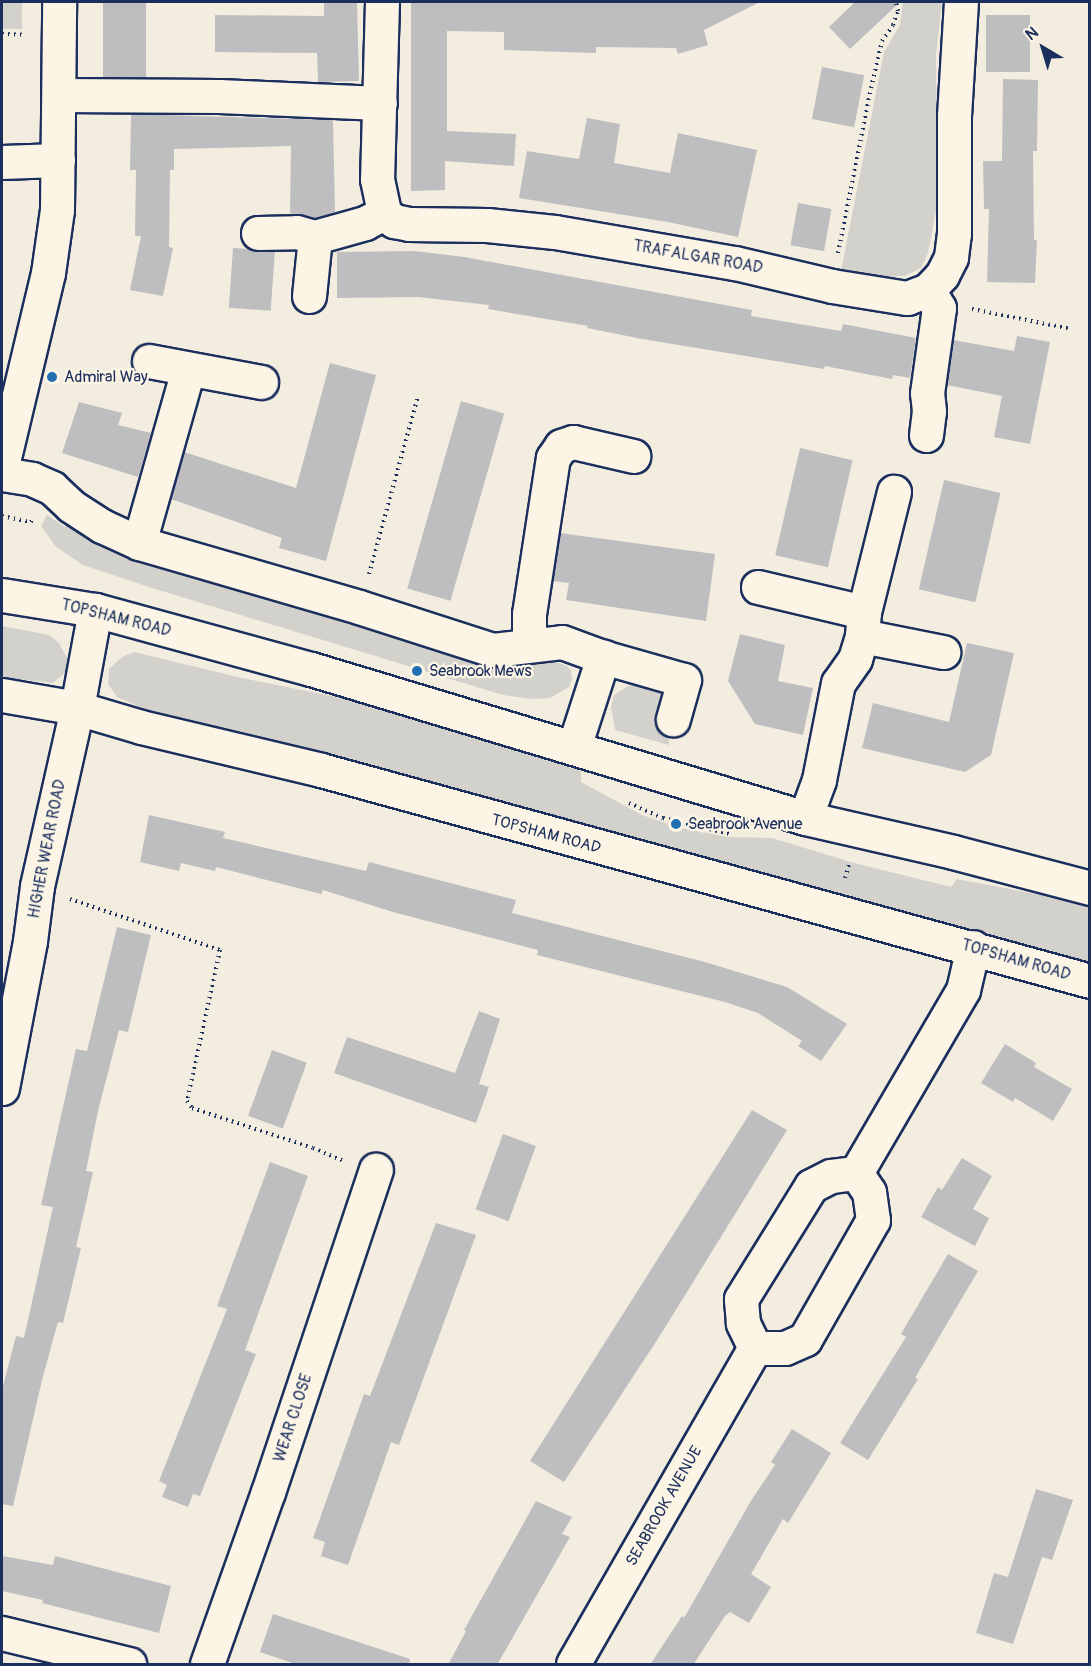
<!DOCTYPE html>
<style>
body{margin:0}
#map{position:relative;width:1091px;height:1666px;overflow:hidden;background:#f3ede0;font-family:Pangolin,sans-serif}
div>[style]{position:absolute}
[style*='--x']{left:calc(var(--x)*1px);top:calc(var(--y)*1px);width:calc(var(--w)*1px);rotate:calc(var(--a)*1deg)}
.green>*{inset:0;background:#d3d1cc;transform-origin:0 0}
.building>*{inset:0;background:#bebec0;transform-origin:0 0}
.path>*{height:4px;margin-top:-2px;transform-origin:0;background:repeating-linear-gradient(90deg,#1b2f5e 0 1.5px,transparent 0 6px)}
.roads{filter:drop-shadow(2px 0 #1b2f5e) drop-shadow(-2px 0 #1b2f5e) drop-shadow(0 2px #1b2f5e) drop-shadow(0 -2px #1b2f5e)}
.minor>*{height:33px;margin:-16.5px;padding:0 16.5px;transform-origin:16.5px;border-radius:16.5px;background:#fcf5e5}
.dots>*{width:16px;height:16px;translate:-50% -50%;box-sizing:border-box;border:3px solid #fcf5e5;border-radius:50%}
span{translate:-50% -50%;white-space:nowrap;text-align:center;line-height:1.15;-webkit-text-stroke:4.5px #fcf5e5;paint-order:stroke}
.street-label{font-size:16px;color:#1b2f5e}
.poi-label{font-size:16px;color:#1b2f5e}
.left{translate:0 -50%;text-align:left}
.frame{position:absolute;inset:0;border:3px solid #1b2f5e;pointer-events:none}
.north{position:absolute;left:1013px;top:18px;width:60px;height:60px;-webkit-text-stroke:4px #fcf5e5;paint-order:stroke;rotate:322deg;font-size:16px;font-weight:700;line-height:24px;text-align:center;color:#1b2f5e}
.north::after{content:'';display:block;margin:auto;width:21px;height:27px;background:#1b2f5e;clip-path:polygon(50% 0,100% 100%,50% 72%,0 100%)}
</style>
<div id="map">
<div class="green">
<div style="left:2px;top:2px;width:20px;height:27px"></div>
<div style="clip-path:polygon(903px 2px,942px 2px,936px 55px,938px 201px,928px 253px,921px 268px,905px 276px,878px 277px,841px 271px,884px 52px,900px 25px)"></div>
<div style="clip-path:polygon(47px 515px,65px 527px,72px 520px,187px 572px,258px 597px,474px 659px,551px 660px,567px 666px,571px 671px,572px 680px,569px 687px,550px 698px,532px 699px,503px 695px,149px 587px,83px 565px,56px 547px,41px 526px)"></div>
<div style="clip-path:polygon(2px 626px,49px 635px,59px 643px,68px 660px,66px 672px,53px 683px,2px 677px)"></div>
<div style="clip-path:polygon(134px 652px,242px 678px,357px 701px,581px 771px,581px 782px,642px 815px,680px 828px,728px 837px,772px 838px,854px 863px,951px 887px,957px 879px,1089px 904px,1089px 966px,145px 709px,117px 697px,108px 684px,109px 669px,122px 657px)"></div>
<div style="clip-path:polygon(639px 683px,650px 686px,661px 692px,667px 707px,669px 745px,615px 730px,611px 707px,614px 695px,628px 686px)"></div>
</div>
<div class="building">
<div style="left:103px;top:2px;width:43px;height:75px"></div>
<div style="clip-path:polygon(324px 2px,357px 2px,359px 81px,318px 82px,317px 53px,215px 52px,215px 15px,324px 16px)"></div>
<div style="clip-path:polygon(411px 2px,760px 2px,704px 30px,708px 45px,678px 54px,676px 48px,596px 47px,596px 53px,504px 50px,504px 32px,447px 31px,447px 131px,516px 134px,514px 166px,445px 161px,445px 190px,411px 191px)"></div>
<div style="clip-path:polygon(855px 2px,900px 2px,850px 49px,829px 27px)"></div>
<div style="left:986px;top:15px;width:44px;height:57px"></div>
<div style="left:822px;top:67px;width:43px;height:53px;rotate:11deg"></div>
<div style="clip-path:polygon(1003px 79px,1038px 80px,1037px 151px,1033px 151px,1034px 240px,1037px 240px,1035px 283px,987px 282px,989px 209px,984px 209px,983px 161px,1002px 161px)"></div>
<div style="clip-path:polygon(131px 114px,333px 120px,335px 212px,315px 218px,290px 213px,291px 146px,174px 149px,174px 170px,170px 170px,169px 247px,173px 248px,163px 296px,130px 290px,141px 236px,135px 236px,136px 170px,130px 170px)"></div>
<div style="clip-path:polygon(587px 118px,620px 124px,614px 163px,670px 173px,678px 133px,757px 150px,738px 237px,668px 222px,519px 198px,527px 151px,579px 159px)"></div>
<div style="left:798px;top:203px;width:34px;height:43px;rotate:10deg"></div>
<div style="left:233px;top:248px;width:42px;height:60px;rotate:4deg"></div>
<div style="clip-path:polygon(415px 251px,464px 257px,752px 310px,751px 316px,841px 331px,843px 324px,916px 338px,910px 378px,893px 375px,892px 379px,825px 366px,824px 369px,642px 339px,587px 328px,588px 326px,488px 309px,489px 305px,418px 297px,337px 298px,337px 252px)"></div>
<div style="clip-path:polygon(1017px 336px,1050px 342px,1030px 444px,994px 437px,1002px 396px,947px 385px,953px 340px,1014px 351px)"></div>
<div style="clip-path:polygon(330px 363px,376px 375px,326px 561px,279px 548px,282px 538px,171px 499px,184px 452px,296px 488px)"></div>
<div style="left:461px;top:401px;width:45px;height:195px;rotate:16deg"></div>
<div style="clip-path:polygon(79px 402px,122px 413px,118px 425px,151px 433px,138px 477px,62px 453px)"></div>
<div style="left:800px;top:448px;width:54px;height:110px;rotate:13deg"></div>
<div style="left:944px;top:480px;width:58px;height:112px;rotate:13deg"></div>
<div style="clip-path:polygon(560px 533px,715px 554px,706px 621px,566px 600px,569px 583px,553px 581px)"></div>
<div style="clip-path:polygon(740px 634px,785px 645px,778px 681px,813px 688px,803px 735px,755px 724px,728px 681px)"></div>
<div style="clip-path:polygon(967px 643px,1014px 653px,991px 755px,965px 772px,862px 748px,873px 703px,949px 722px)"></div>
<div style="clip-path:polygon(149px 815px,225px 832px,223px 838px,366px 871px,369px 862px,516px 900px,512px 913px,705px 962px,787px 987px,847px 1024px,821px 1061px,798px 1046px,802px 1041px,758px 1013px,725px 1002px,537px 955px,538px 950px,393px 912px,323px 890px,321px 894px,216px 867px,215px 871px,181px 863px,179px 871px,140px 862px)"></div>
<div style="clip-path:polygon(117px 927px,151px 935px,128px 1032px,119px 1030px,98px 1111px,86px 1171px,93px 1172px,76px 1247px,81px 1248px,63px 1323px,58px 1322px,42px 1380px,13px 1506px,2px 1504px,2px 1390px,16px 1336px,24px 1338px,53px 1207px,41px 1205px,76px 1049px,87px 1051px)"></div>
<div style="clip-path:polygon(479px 1011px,500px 1019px,479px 1084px,489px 1087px,476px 1123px,334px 1073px,347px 1037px,455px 1073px)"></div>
<div style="clip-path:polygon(1005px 1044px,1036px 1063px,1034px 1067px,1072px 1089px,1053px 1121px,1015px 1098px,1013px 1102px,981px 1083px)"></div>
<div style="left:272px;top:1050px;width:37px;height:70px;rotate:20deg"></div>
<div style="clip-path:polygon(752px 1110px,787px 1130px,661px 1334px,564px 1482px,530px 1461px)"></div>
<div style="left:503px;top:1134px;width:35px;height:80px;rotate:20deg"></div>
<div style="clip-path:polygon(962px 1158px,992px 1176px,973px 1209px,989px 1218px,975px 1246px,921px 1217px,938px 1187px,942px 1190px)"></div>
<div style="clip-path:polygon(270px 1162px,308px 1176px,245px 1350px,256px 1354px,200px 1496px,193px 1494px,188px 1507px,162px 1497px,167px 1485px,159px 1481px,227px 1309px,217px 1306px)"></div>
<div style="clip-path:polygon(436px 1223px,476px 1235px,399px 1445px,391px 1442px,348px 1565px,321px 1556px,325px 1542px,313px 1538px,364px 1394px,370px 1396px)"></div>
<div style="clip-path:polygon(948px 1254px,978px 1271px,915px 1378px,918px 1379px,868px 1460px,840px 1443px,906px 1337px,901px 1334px)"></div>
<div style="clip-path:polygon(792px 1429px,831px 1453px,788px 1523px,783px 1519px,751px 1574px,771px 1587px,749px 1623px,730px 1612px,725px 1616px,693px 1665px,650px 1665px,682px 1616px,684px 1618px,752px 1499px,775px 1465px,771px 1462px)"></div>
<div style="clip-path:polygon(1036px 1489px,1073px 1500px,1052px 1560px,1042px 1557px,1013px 1644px,976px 1633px,994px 1573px,1008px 1577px)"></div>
<div style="clip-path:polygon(536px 1501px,572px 1517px,562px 1534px,570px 1537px,497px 1665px,448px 1665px,466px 1631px,464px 1630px)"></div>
<div style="clip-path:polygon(2px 1556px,53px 1565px,55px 1556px,171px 1586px,159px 1633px,42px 1603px,43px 1600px,2px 1591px)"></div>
<div style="clip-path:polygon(273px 1614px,410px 1659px,409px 1665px,298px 1665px,260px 1652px)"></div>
</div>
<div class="path">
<div style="--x:2;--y:34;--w:23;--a:2"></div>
<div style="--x:838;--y:253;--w:168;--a:-78.7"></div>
<div style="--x:871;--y:88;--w:48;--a:-76.8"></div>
<div style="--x:882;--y:41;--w:19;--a:-55"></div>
<div style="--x:893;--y:25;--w:15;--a:-70"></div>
<div style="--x:898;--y:11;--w:9;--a:-103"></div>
<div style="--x:972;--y:309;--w:101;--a:11.4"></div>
<div style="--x:2;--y:516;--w:30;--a:12"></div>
<div style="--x:31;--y:522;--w:4;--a:-63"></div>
<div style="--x:369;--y:574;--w:185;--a:-74.6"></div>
<div style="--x:629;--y:803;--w:37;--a:24"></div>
<div style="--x:663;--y:818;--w:69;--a:13.4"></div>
<div style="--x:845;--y:878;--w:17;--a:-73"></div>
<div style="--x:70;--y:899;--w:158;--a:18.8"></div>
<div style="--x:220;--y:950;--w:155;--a:102.3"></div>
<div style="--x:187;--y:1101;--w:9;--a:54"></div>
<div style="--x:192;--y:1108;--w:127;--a:18.3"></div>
<div style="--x:313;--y:1148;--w:33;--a:23"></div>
</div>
<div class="roads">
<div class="minor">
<div style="--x:382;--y:2;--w:177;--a:91.6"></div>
<div style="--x:377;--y:179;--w:35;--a:78"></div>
<div style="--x:384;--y:213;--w:13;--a:39"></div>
<div style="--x:394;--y:221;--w:15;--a:11"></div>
<div style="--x:409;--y:224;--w:78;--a:0.7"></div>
<div style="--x:487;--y:225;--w:68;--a:5.9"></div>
<div style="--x:555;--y:232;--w:183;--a:9.8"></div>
<div style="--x:735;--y:263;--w:100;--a:13.3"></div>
<div style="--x:832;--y:286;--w:76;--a:9.1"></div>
<div style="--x:907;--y:298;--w:22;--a:-21"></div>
<div style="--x:928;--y:290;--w:21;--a:-47"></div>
<div style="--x:942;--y:275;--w:20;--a:-63"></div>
<div style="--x:951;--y:257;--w:23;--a:-83"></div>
<div style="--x:954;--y:234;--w:118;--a:-90"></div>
<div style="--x:954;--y:116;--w:114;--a:-86.5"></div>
<div style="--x:60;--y:95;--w:159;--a:0.4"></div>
<div style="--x:219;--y:96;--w:161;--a:2.5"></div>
<div style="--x:2;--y:162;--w:56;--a:-2"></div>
<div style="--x:258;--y:233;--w:39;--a:-1"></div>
<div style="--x:297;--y:232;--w:19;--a:16"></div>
<div style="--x:309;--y:296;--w:59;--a:-84.2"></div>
<div style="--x:315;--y:237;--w:52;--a:-15.6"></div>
<div style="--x:365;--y:223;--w:21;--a:-28"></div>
<div style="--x:149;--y:361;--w:114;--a:10.6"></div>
<div style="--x:926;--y:435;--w:24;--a:-83"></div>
<div style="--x:929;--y:411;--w:18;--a:-96"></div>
<div style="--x:927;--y:393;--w:86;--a:-82"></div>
<div style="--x:939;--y:308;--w:21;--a:-121"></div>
<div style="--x:2;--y:466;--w:198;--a:-76.6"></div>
<div style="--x:48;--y:273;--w:64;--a:-81.9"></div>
<div style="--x:57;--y:210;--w:208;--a:-89.4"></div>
<div style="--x:2;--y:474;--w:30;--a:9"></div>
<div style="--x:32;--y:479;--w:22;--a:24"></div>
<div style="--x:52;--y:488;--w:26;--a:43"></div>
<div style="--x:71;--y:506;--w:37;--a:33"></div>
<div style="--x:102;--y:526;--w:41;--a:24.7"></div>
<div style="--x:139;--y:543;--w:229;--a:16.2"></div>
<div style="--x:359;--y:607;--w:141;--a:17.8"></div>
<div style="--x:493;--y:650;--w:69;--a:-6.6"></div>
<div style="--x:562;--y:642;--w:44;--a:20.1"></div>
<div style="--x:603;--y:657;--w:84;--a:15.9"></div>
<div style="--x:684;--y:680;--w:41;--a:105.8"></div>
<div style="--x:139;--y:543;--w:180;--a:-74.2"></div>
<div style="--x:758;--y:587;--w:109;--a:13.3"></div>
<div style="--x:864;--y:612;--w:24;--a:95"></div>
<div style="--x:862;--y:636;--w:24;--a:107"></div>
<div style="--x:855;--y:659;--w:29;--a:125"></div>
<div style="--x:838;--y:683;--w:99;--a:101.1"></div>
<div style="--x:819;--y:780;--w:40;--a:110.2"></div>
<div style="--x:2;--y:595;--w:94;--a:9.2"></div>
<div style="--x:95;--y:610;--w:224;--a:15.3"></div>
<div style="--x:311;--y:669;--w:516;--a:16.78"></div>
<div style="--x:805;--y:818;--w:152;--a:12.9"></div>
<div style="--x:953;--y:852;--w:142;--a:14.7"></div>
<div style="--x:864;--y:612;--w:124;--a:-76"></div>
<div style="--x:862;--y:636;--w:83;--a:11.2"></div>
<div style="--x:529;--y:645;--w:31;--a:-90"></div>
<div style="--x:529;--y:614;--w:158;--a:-81.3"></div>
<div style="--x:553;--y:458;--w:14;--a:-56"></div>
<div style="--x:561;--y:446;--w:13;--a:-18"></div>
<div style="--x:573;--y:442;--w:62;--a:13.1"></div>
<div style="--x:2;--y:695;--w:76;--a:9.8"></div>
<div style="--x:77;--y:708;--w:67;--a:16.5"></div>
<div style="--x:141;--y:727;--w:185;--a:13.4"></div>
<div style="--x:321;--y:770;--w:797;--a:15.34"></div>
<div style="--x:574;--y:747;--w:95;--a:-72.1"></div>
<div style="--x:2;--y:1088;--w:150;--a:-79.2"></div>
<div style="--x:30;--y:941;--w:55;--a:-82.7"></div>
<div style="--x:37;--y:886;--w:182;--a:-77.3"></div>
<div style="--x:77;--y:708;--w:100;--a:-79.6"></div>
<div style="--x:755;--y:1348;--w:30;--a:0"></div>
<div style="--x:785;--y:1348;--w:22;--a:-24"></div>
<div style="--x:805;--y:1339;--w:137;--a:-60.3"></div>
<div style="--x:873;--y:1220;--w:28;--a:-98"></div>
<div style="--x:869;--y:1192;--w:23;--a:-124"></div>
<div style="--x:2;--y:1633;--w:131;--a:13.7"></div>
<div style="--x:207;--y:1664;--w:182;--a:-70.5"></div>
<div style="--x:268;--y:1492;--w:340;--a:-71.5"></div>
<div style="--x:573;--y:1664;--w:365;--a:-60.1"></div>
<div style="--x:755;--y:1348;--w:28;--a:-116"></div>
<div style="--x:743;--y:1323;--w:24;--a:-95"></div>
<div style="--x:741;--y:1299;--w:133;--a:-58.2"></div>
<div style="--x:811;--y:1186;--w:22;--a:-27"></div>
<div style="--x:831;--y:1176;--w:25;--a:-7"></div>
<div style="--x:856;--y:1173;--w:212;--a:-59.7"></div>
<div style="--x:963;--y:990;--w:44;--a:-76.9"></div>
</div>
</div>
<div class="dots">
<div style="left:52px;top:377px;background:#1f6fb2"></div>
<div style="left:417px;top:671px;background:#1f6fb2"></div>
<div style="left:676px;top:824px;background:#1f6fb2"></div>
</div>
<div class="street-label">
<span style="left:698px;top:257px;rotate:10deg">TRAFALGAR ROAD</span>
<span style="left:116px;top:618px;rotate:14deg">TOPSHAM ROAD</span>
<span style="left:546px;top:834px;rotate:15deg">TOPSHAM ROAD</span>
<span style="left:47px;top:849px;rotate:-79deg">HIGHER WEAR ROAD</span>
<span style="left:1016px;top:960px;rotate:16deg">TOPSHAM ROAD</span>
<span style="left:293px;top:1418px;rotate:-72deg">WEAR CLOSE</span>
<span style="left:664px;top:1506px;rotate:-60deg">SEABROOK AVENUE</span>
</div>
<div class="poi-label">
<span class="left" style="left:64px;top:377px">Admiral Way</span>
<span class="left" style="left:429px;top:671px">Seabrook Mews</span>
<span class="left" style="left:688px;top:824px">Seabrook Avenue</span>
</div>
<div class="frame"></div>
<div class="north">N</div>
</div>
